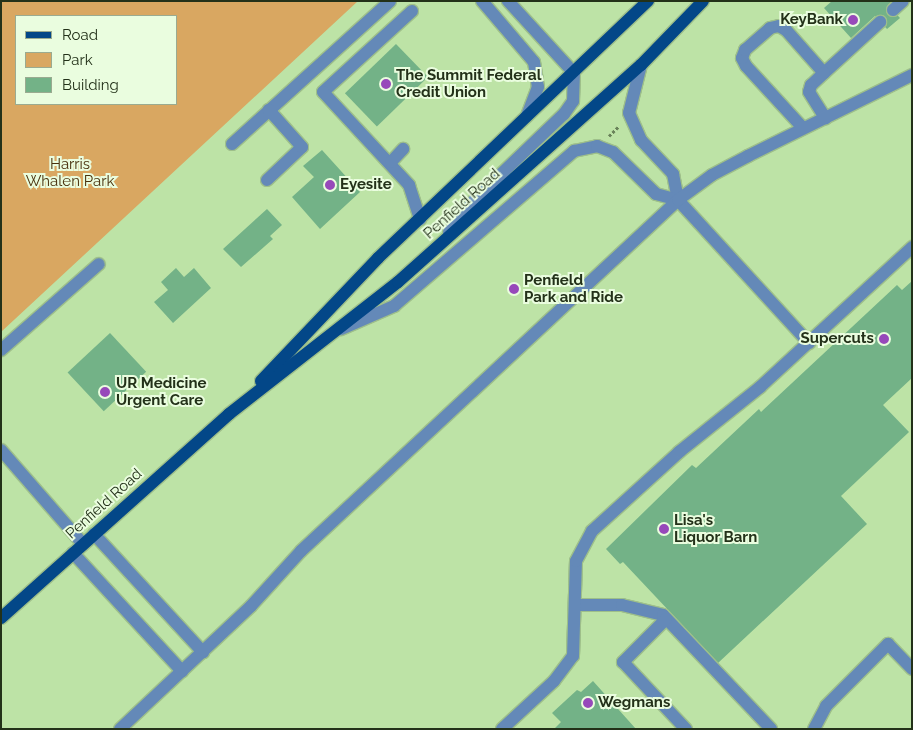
<!DOCTYPE html>
<style>
body{margin:0}
#map{position:relative;width:913px;height:730px;overflow:hidden;background:#bde3a6;font-family:Raleway,sans-serif}
div>[style]{position:absolute}
[style*='--x']{left:calc(var(--x)*1px);top:calc(var(--y)*1px);width:calc(var(--w)*1px);rotate:calc(var(--a)*1deg)}
.green>*{inset:0;background:#d9a761}
.building>*{inset:0;background:#73b287;transform-origin:0 0}
.path>*{height:3px;margin-top:-1.5px;transform-origin:0;background:repeating-linear-gradient(90deg,#698259 0 2.5px,transparent 0 5px)}
.roads{filter:drop-shadow(1px 0 #9ebf8a) drop-shadow(-1px 0 #9ebf8a) drop-shadow(0 1px #9ebf8a) drop-shadow(0 -1px #9ebf8a)}
.minor>*{height:12px;margin:-6px;padding:0 6px;transform-origin:6px;border-radius:6px;background:#6489b8}
.major>*{height:12px;margin:-6px;padding:0 6px;transform-origin:6px;border-radius:6px;background:#034788}
.dots>*{width:14px;height:14px;translate:-50% -50%;box-sizing:border-box;border:2px solid #eafddf;border-radius:50%}
span{translate:-50% -50%;white-space:nowrap;text-align:center;line-height:1.15;-webkit-text-stroke:4px #eafddf;paint-order:stroke}
.poi-label{font-size:15px;color:#233119;font-weight:700}
.right{translate:-100% -50%;text-align:right}
.left{translate:0 -50%;text-align:left}
.park-label{font-size:15px;color:#49310d}
.street-label{font-size:15px;color:#233119}
.frame{position:absolute;inset:0;border:2px solid #233119;pointer-events:none}
.legend{position:absolute;left:15px;top:15px;width:162px;height:90px;box-sizing:border-box;background:#eafddf;border:1px solid #9aab90;margin:0;padding:6px 9px;list-style:none;font-size:15px;color:#233119}
.legend li{display:flex;align-items:center;gap:10px;height:25px}
.legend b{width:25px;border:1px solid #9aab90}
</style>
<div id="map">
<div class="green">
<div style="clip-path:polygon(evenodd,1px 1px,358px 1px,1px 332px,1px 1px,176px 16px,176px 104px,16px 104px,16px 16px,176px 16px)"></div>
</div>
<div class="building">
<div style="clip-path:polygon(832px 1px,892px 1px,888px 5px,900px 18px,887px 29px,875px 16px,851px 38px,824px 8px)"></div>
<div style="left:396px;top:44px;width:46px;height:71px;rotate:46deg"></div>
<div style="clip-path:polygon(322px 150px,360px 192px,320px 229px,292px 197px,314px 177px,303px 166px)"></div>
<div style="clip-path:polygon(267px 209px,282px 225px,270px 236px,273px 239px,241px 267px,223px 249px)"></div>
<div style="clip-path:polygon(176px 268px,184px 277px,194px 268px,211px 288px,173px 323px,154px 302px,168px 290px,161px 282px)"></div>
<div style="clip-path:polygon(912px 281px,912px 378px,883px 405px,909px 432px,841px 496px,867px 524px,718px 663px,623px 562px,620px 564px,606px 549px,692px 465px,696px 468px,759px 409px,761px 412px,897px 285px,902px 290px)"></div>
<div style="left:110px;top:333px;width:53px;height:58px;rotate:47deg"></div>
<div style="clip-path:polygon(593px 681px,636px 729px,554px 729px,561px 722px,552px 713px,577px 690px,581px 692px)"></div>
</div>
<div class="path">
<div style="--x:609;--y:136;--w:14;--a:-45"></div>
</div>
<div class="roads">
<div class="minor">
<div style="--x:482;--y:1;--w:80;--a:49.6"></div>
<div style="--x:534;--y:62;--w:25;--a:81"></div>
<div style="--x:538;--y:87;--w:31;--a:111"></div>
<div style="--x:893;--y:10;--w:13;--a:-42"></div>
<div style="--x:412;--y:11;--w:120;--a:137.7"></div>
<div style="--x:323;--y:92;--w:127;--a:47.2"></div>
<div style="--x:409;--y:185;--w:36;--a:72"></div>
<div style="--x:641;--y:65;--w:49;--a:104"></div>
<div style="--x:629;--y:113;--w:30;--a:66"></div>
<div style="--x:641;--y:140;--w:47;--a:46.7"></div>
<div style="--x:673;--y:174;--w:26;--a:79"></div>
<div style="--x:678;--y:200;--w:194;--a:47.5"></div>
<div style="--x:824;--y:73;--w:76;--a:-42.3"></div>
<div style="--x:803;--y:128;--w:84;--a:-132.6"></div>
<div style="--x:746;--y:66;--w:9;--a:-117"></div>
<div style="--x:742;--y:58;--w:9;--a:-69"></div>
<div style="--x:745;--y:50;--w:33;--a:-41"></div>
<div style="--x:770;--y:28;--w:9;--a:-13"></div>
<div style="--x:779;--y:26;--w:8;--a:30"></div>
<div style="--x:786;--y:30;--w:57;--a:48.5"></div>
<div style="--x:824;--y:73;--w:18;--a:137"></div>
<div style="--x:811;--y:85;--w:7;--a:106"></div>
<div style="--x:809;--y:92;--w:31;--a:58"></div>
<div style="--x:232;--y:144;--w:213;--a:-42.1"></div>
<div style="--x:391;--y:162;--w:18;--a:-47"></div>
<div style="--x:267;--y:180;--w:48;--a:-43.3"></div>
<div style="--x:302;--y:147;--w:50;--a:-131.7"></div>
<div style="--x:449;--y:232;--w:43;--a:-51.5"></div>
<div style="--x:476;--y:198;--w:122;--a:-43.7"></div>
<div style="--x:564;--y:114;--w:16;--a:-55"></div>
<div style="--x:573;--y:101;--w:28;--a:-88"></div>
<div style="--x:574;--y:73;--w:98;--a:-132.5"></div>
<div style="--x:341;--y:329;--w:58;--a:-23.5"></div>
<div style="--x:394;--y:306;--w:238;--a:-40.7"></div>
<div style="--x:574;--y:151;--w:24;--a:-12"></div>
<div style="--x:597;--y:146;--w:17;--a:21"></div>
<div style="--x:613;--y:152;--w:60;--a:44.3"></div>
<div style="--x:656;--y:194;--w:23;--a:15"></div>
<div style="--x:1;--y:350;--w:130;--a:-41.3"></div>
<div style="--x:1;--y:450;--w:125;--a:48.9"></div>
<div style="--x:94;--y:534;--w:161;--a:47.3"></div>
<div style="--x:73;--y:553;--w:161;--a:47.3"></div>
<div style="--x:575;--y:605;--w:47;--a:0"></div>
<div style="--x:622;--y:605;--w:42;--a:13.7"></div>
<div style="--x:663;--y:615;--w:157;--a:46.5"></div>
<div style="--x:666;--y:619;--w:61;--a:135"></div>
<div style="--x:623;--y:662;--w:92;--a:46.8"></div>
<div style="--x:120;--y:729;--w:180;--a:-43.2"></div>
<div style="--x:251;--y:606;--w:74;--a:-47.7"></div>
<div style="--x:301;--y:551;--w:515;--a:-42.95"></div>
<div style="--x:678;--y:200;--w:42;--a:-36.3"></div>
<div style="--x:712;--y:175;--w:41;--a:-27.8"></div>
<div style="--x:748;--y:156;--w:183;--a:-26.3"></div>
<div style="--x:502;--y:729;--w:71;--a:-42.7"></div>
<div style="--x:554;--y:681;--w:31;--a:-53"></div>
<div style="--x:573;--y:656;--w:95;--a:-88.2"></div>
<div style="--x:576;--y:561;--w:34;--a:-62"></div>
<div style="--x:592;--y:531;--w:118;--a:-42.2"></div>
<div style="--x:679;--y:452;--w:104;--a:-38.7"></div>
<div style="--x:760;--y:387;--w:207;--a:-42.6"></div>
<div style="--x:814;--y:729;--w:26;--a:-62"></div>
<div style="--x:826;--y:706;--w:88;--a:-45"></div>
<div style="--x:888;--y:644;--w:35;--a:46"></div>
</div>
<div class="major">
<div style="--x:261;--y:381;--w:170;--a:-46.4"></div>
<div style="--x:378;--y:258;--w:373;--a:-43.6"></div>
<div style="--x:1;--y:618;--w:306;--a:-41.8"></div>
<div style="--x:229;--y:414;--w:214;--a:-38"></div>
<div style="--x:398;--y:282;--w:326;--a:-41.8"></div>
<div style="--x:641;--y:65;--w:89;--a:-45.9"></div>
</div>
</div>
<div class="dots">
<div style="left:853px;top:20px;background:#9749ba"></div>
<div style="left:386px;top:84px;background:#9749ba"></div>
<div style="left:330px;top:185px;background:#9749ba"></div>
<div style="left:514px;top:289px;background:#9749ba"></div>
<div style="left:884px;top:339px;background:#9749ba"></div>
<div style="left:105px;top:392px;background:#9749ba"></div>
<div style="left:664px;top:529px;background:#9749ba"></div>
<div style="left:588px;top:703px;background:#9749ba"></div>
</div>
<div class="poi-label">
<span class="right" style="left:843px;top:20px">KeyBank</span>
<span class="left" style="left:396px;top:84px">The Summit Federal<br>Credit Union</span>
<span class="left" style="left:340px;top:185px">Eyesite</span>
<span class="left" style="left:524px;top:289px">Penfield<br>Park and Ride</span>
<span class="right" style="left:874px;top:339px">Supercuts</span>
<span class="left" style="left:116px;top:392px">UR Medicine<br>Urgent Care</span>
<span class="left" style="left:674px;top:529px">Lisa's<br>Liquor Barn</span>
<span class="left" style="left:598px;top:703px">Wegmans</span>
</div>
<div class="park-label">
<span style="left:70px;top:173px">Harris<br>Whalen Park</span>
</div>
<div class="street-label">
<span style="left:462px;top:204px;rotate:-42deg">Penfield Road</span>
<span style="left:104px;top:504px;rotate:-42deg">Penfield Road</span>
</div>
<div class="frame"></div>
<ul class="legend">
<li><b style="height:6px;background:#034788"></b>Road</li>
<li><b style="height:14px;background:#d9a761"></b>Park</li>
<li><b style="height:14px;background:#73b287"></b>Building</li>
</ul>
</div>
